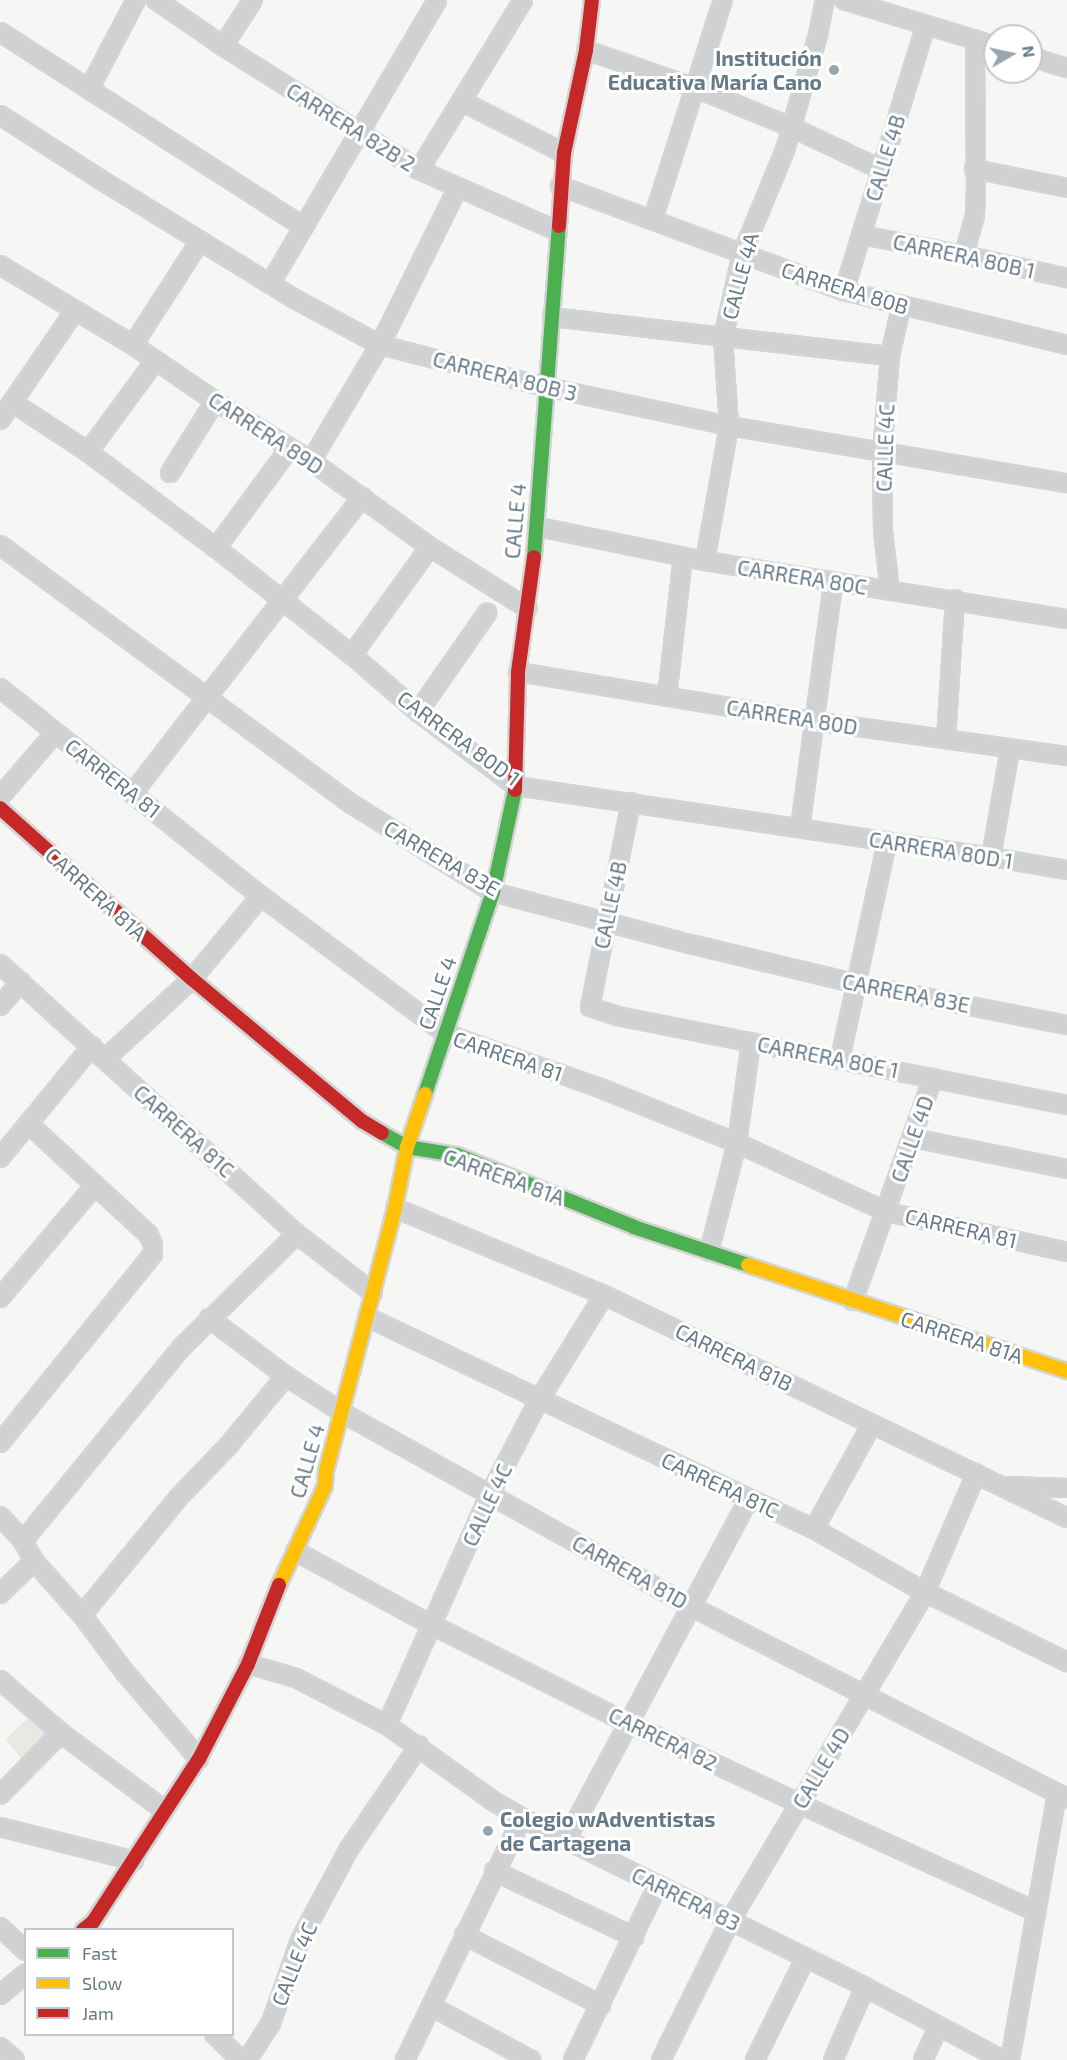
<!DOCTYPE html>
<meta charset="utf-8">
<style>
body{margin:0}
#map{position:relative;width:1067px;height:2060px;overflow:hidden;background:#f6f6f5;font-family:"Exo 2",sans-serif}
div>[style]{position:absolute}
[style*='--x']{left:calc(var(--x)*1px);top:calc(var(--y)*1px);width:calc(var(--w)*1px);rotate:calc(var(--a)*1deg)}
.green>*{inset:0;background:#e6eae3}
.roads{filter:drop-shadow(2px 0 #d3d4d5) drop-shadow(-2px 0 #d3d4d5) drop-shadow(0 2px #d3d4d5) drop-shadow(0 -2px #d3d4d5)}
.street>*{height:16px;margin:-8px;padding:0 8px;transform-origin:8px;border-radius:8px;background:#d0d1d2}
.fast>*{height:14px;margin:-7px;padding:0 7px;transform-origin:7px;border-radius:7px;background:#4caf50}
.slow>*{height:14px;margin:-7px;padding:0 7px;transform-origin:7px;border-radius:7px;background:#ffc107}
.jam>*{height:14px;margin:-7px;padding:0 7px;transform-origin:7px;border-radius:7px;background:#c62828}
.dots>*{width:16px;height:16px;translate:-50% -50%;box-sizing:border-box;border:3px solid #fff;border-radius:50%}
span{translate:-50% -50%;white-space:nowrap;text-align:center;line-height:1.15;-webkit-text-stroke:6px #fff;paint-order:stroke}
.poi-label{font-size:21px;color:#657987;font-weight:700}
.right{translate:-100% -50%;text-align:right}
.left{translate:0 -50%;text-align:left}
.street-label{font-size:21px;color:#657987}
.legend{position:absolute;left:24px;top:1928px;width:210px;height:108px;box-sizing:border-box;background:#fff;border:2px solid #c1c9cf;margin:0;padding:8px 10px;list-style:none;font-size:18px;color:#657987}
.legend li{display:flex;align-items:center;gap:12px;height:30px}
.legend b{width:30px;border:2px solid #c1c9cf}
.north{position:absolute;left:983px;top:24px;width:60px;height:60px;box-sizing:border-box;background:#fff;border:2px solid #c1c9cf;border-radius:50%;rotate:81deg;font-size:16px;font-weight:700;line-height:24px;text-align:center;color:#657987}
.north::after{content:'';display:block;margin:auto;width:21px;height:27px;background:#98a5ae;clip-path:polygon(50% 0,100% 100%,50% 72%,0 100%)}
</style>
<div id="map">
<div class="green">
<div style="clip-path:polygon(30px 1716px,51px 1733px,23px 1761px,6px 1739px)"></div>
</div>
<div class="roads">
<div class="street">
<div style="--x:156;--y:0;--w:81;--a:34.5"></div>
<div style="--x:223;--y:46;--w:232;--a:32.3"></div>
<div style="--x:419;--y:170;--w:151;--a:23.8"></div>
<div style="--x:844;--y:0;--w:158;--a:16.9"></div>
<div style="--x:0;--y:32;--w:361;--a:32.7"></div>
<div style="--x:223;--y:46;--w:55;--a:-56.9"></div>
<div style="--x:586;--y:50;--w:116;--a:19.1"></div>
<div style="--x:696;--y:88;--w:103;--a:22.3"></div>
<div style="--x:791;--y:127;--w:101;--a:25.3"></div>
<div style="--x:1031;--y:57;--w:38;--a:17"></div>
<div style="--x:89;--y:89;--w:101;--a:-62.2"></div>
<div style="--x:461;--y:101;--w:115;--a:26.8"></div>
<div style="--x:0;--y:115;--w:117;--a:32.7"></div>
<div style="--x:98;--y:178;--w:229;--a:31.6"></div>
<div style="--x:293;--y:298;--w:99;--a:28.4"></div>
<div style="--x:380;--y:345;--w:171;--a:14.2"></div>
<div style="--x:546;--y:387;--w:187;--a:12"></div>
<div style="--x:729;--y:426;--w:343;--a:9.6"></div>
<div style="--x:974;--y:169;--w:95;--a:11.5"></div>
<div style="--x:419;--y:170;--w:199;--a:-58.5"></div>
<div style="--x:560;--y:186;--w:303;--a:20.3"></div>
<div style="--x:844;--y:291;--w:229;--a:13.6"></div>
<div style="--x:653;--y:219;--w:230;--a:-72.3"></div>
<div style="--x:862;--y:235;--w:104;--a:11.1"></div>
<div style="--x:964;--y:255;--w:106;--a:12.6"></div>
<div style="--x:964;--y:255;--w:41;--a:-74.6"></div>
<div style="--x:975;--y:215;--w:24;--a:-88"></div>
<div style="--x:976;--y:191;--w:151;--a:-90.4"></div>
<div style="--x:0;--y:265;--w:155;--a:31"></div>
<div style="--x:133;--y:345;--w:99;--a:34.3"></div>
<div style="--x:215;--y:401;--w:113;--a:32"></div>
<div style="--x:311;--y:461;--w:147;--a:35.9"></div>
<div style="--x:430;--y:547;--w:115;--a:32.2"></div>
<div style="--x:270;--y:284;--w:329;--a:-59.5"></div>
<div style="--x:844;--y:291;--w:278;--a:-72.9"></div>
<div style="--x:552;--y:317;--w:340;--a:6.6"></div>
<div style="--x:133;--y:345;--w:124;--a:-57.2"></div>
<div style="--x:12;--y:402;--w:91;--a:33.3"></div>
<div style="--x:88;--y:452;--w:160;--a:36.9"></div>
<div style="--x:216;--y:548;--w:173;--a:38.2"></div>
<div style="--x:352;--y:655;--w:87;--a:40.8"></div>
<div style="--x:418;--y:712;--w:123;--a:37.1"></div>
<div style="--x:516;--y:786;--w:480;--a:8.5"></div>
<div style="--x:991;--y:857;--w:77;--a:9.7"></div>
<div style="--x:0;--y:420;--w:131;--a:-55.6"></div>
<div style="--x:88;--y:452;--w:113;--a:-53.6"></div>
<div style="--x:311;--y:461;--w:135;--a:-59.3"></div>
<div style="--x:380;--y:345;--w:174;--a:-63.7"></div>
<div style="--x:170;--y:473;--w:85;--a:-58"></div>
<div style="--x:538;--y:527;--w:170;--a:11.5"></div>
<div style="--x:705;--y:561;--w:367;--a:9.1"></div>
<div style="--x:0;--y:545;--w:438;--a:36.4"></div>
<div style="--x:353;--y:805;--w:165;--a:31.9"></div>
<div style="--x:493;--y:892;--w:204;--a:14.8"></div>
<div style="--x:690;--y:944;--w:173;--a:13.4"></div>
<div style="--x:858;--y:984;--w:213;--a:11.1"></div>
<div style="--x:216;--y:548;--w:123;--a:-53.6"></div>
<div style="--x:705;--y:561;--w:137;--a:-79.9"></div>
<div style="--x:729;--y:426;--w:88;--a:-93.9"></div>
<div style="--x:723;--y:338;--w:86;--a:-77.3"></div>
<div style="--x:742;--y:254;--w:113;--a:-67.5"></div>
<div style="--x:785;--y:150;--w:120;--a:-74"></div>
<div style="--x:818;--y:35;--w:36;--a:-79"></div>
<div style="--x:890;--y:591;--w:60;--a:-96.7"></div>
<div style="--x:883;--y:531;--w:78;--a:-90.7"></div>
<div style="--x:882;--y:453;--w:97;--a:-85.3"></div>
<div style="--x:890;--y:356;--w:50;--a:-77.3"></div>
<div style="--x:352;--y:655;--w:133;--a:-54.2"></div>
<div style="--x:518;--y:672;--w:300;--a:9.4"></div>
<div style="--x:814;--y:721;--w:255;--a:7.9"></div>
<div style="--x:0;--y:688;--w:334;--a:38.6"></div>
<div style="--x:261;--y:896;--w:231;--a:36.7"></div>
<div style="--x:446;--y:1034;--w:163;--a:19.3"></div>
<div style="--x:600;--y:1088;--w:148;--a:21.9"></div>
<div style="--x:737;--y:1143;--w:165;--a:24.7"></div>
<div style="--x:887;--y:1212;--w:184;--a:12.5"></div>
<div style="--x:667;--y:697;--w:141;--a:-83.5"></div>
<div style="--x:418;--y:712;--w:121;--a:-55.1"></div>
<div style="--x:946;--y:739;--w:140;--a:-86.3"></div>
<div style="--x:132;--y:794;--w:376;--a:-52.2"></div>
<div style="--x:0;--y:797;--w:84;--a:-49.3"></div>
<div style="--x:631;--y:802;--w:209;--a:101.3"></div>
<div style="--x:590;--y:1007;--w:28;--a:18"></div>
<div style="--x:617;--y:1016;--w:459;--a:11.2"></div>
<div style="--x:800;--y:828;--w:247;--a:-82.3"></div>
<div style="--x:991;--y:857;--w:110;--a:-80"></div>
<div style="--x:0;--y:964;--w:401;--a:42.3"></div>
<div style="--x:297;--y:1234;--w:96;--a:37.8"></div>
<div style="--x:0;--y:1006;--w:32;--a:-49"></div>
<div style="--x:105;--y:1059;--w:118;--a:-42.6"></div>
<div style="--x:192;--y:979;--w:108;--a:-50.3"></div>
<div style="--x:840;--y:1059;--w:223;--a:-77.8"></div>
<div style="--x:913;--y:1138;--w:157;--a:11.4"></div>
<div style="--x:0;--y:1158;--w:145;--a:-50.6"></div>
<div style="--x:395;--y:1208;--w:226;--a:22.6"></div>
<div style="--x:604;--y:1295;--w:514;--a:25.72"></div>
<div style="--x:709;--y:1252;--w:113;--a:-75.6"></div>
<div style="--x:737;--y:1143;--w:102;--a:-82.1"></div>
<div style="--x:0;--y:1298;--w:148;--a:-49.9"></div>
<div style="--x:853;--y:1301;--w:237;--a:-70.3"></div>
<div style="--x:367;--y:1317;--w:495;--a:25.4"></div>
<div style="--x:814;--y:1529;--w:121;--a:29.7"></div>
<div style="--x:919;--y:1589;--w:165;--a:26.3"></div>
<div style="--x:209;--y:1318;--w:96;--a:37"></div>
<div style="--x:286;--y:1376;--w:68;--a:33"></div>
<div style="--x:343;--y:1413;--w:399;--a:29.1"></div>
<div style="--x:692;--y:1607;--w:421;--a:27"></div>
<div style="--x:0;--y:1443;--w:243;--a:-51"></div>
<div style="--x:153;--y:1254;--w:9;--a:-90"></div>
<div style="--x:153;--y:1245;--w:12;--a:-114"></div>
<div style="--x:148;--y:1234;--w:162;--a:-137.3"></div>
<div style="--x:1008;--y:1486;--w:59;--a:1.9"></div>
<div style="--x:0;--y:1516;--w:34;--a:47"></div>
<div style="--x:23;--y:1541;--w:23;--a:61"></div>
<div style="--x:34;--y:1561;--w:72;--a:48.4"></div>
<div style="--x:82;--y:1615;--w:69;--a:53.3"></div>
<div style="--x:123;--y:1670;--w:117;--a:49.5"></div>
<div style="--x:814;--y:1529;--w:120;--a:-61.1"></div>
<div style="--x:23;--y:1541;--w:251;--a:-50.7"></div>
<div style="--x:182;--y:1347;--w:161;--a:-44.5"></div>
<div style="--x:295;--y:1551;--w:156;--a:28.4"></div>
<div style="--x:432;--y:1625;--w:219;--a:26.6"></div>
<div style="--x:628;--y:1723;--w:190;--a:25.2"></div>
<div style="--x:800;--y:1804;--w:260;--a:24.5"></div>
<div style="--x:0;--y:1594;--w:47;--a:-44.1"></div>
<div style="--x:82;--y:1615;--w:151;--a:-50.6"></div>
<div style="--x:178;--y:1498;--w:72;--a:-46.1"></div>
<div style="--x:228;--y:1446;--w:91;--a:-50.4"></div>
<div style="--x:248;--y:1664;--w:50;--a:16.3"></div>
<div style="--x:296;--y:1678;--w:102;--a:27.3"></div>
<div style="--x:387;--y:1725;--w:130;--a:35.6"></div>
<div style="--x:493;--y:1801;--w:34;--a:30"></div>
<div style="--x:522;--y:1818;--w:382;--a:26.2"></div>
<div style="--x:865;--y:1987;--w:156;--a:27.9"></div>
<div style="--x:0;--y:1680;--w:81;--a:41"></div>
<div style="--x:61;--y:1733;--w:129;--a:36.8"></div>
<div style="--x:387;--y:1725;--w:253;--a:-66"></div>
<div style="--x:490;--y:1494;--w:106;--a:-62.5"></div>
<div style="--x:539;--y:1400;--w:123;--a:-58.2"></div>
<div style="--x:0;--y:1795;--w:87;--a:-45.5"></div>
<div style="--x:0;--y:1827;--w:138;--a:14.2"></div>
<div style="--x:566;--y:1840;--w:387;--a:-61.8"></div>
<div style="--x:494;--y:1871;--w:155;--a:25.2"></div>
<div style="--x:0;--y:1927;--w:35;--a:43"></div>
<div style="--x:464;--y:1935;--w:154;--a:27.1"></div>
<div style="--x:0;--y:1995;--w:34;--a:-40"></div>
<div style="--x:431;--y:2006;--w:114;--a:28.4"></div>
<div style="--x:214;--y:2034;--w:37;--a:44"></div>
<div style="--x:0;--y:2047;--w:20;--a:41"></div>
<div style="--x:247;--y:2060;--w:44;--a:-57"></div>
<div style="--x:271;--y:2023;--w:88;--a:-70.7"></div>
<div style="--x:300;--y:1940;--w:103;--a:-61.7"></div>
<div style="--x:349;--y:1849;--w:125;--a:-55.8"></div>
<div style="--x:405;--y:2060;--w:269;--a:-64.2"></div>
<div style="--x:573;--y:2060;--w:195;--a:-64.1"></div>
<div style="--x:661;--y:2060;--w:155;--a:-63.6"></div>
<div style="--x:730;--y:1921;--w:382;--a:-59.3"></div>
<div style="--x:925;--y:1592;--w:129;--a:-66.6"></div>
<div style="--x:755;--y:2060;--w:113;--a:-63.7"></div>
<div style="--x:833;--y:2060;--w:80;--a:-66.3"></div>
<div style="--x:923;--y:2060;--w:35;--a:-65"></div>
<div style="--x:1010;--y:2060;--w:271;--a:-80"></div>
</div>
<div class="fast">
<div style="--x:534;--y:557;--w:332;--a:-85.7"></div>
<div style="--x:425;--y:1094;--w:213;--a:-71.4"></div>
<div style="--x:493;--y:892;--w:104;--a:-77.8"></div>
<div style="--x:382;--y:1133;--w:29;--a:29"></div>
<div style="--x:407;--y:1147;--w:51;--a:9.1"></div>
<div style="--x:457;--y:1155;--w:191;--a:22.1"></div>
<div style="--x:634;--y:1227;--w:120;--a:18.4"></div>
</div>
<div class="slow">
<div style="--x:748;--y:1265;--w:336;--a:18.4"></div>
<div style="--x:279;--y:1585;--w:109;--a:-65.1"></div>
<div style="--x:325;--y:1486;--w:15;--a:-86"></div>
<div style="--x:326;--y:1471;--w:272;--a:-75.3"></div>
<div style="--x:395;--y:1208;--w:62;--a:-78.9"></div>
<div style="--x:407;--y:1147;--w:56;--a:-71.2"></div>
</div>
<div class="jam">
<div style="--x:559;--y:226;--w:73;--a:-86.1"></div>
<div style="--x:564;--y:153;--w:105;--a:-77.9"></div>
<div style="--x:586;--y:50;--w:50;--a:-83.2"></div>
<div style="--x:515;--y:790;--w:118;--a:-88.5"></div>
<div style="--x:518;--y:672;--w:116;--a:-82.1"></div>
<div style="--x:0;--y:808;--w:257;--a:41.7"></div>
<div style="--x:192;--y:979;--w:222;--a:39.9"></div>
<div style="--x:362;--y:1121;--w:23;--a:31"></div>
<div style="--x:83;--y:1930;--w:13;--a:-39"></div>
<div style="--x:93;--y:1922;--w:194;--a:-57"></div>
<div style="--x:199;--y:1759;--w:107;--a:-62.7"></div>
<div style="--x:248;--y:1664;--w:85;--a:-68.6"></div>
</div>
</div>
<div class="dots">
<div style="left:834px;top:70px;background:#98a5ae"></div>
<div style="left:488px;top:1831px;background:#98a5ae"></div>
</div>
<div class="poi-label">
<span class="right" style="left:822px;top:70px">Institución<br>Educativa María Cano</span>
<span class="left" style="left:500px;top:1831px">Colegio wAdventistas<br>de Cartagena</span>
</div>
<div class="street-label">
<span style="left:351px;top:127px;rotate:32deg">CARRERA 82B 2</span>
<span style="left:885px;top:158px;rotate:-73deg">CALLE 4B</span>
<span style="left:964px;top:256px;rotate:12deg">CARRERA 80B 1</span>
<span style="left:740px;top:276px;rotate:-75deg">CALLE 4A</span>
<span style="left:845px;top:288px;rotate:17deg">CARRERA 80B</span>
<span style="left:505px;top:376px;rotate:14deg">CARRERA 80B 3</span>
<span style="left:266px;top:433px;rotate:33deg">CARRERA 89D</span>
<span style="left:885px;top:448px;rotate:-88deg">CALLE 4C</span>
<span style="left:515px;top:521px;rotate:-85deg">CALLE 4</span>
<span style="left:802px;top:577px;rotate:9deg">CARRERA 80C</span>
<span style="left:792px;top:717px;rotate:9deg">CARRERA 80D</span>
<span style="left:459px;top:738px;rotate:36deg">CARRERA 80D 1</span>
<span style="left:113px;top:778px;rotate:38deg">CARRERA 81</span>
<span style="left:941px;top:850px;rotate:9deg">CARRERA 80D 1</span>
<span style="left:442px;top:858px;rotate:30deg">CARRERA 83E</span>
<span style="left:96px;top:894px;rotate:42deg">CARRERA 81A</span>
<span style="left:610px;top:905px;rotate:-78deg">CALLE 4B</span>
<span style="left:437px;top:993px;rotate:-71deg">CALLE 4</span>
<span style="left:906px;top:993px;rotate:11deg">CARRERA 83E</span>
<span style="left:508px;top:1056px;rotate:19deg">CARRERA 81</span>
<span style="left:828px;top:1057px;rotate:11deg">CARRERA 80E 1</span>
<span style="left:184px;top:1131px;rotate:42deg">CARRERA 81C</span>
<span style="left:912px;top:1139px;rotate:-71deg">CALLE 4D</span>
<span style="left:504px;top:1177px;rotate:20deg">CARRERA 81A</span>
<span style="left:961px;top:1228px;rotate:13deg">CARRERA 81</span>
<span style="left:962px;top:1337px;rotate:18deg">CARRERA 81A</span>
<span style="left:734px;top:1357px;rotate:26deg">CARRERA 81B</span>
<span style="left:307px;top:1461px;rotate:-74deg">CALLE 4</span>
<span style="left:720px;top:1485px;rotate:25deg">CARRERA 81C</span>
<span style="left:487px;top:1505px;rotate:-65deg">CALLE 4C</span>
<span style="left:630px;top:1572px;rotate:29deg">CARRERA 81D</span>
<span style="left:663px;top:1739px;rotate:26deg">CARRERA 82</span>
<span style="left:821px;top:1768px;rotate:-59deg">CALLE 4D</span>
<span style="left:686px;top:1899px;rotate:26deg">CARRERA 83</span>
<span style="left:294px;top:1964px;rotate:-68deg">CALLE 4C</span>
</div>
<ul class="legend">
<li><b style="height:8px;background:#4caf50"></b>Fast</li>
<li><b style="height:8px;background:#ffc107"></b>Slow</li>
<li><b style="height:8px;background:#c62828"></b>Jam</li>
</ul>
<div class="north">N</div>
</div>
